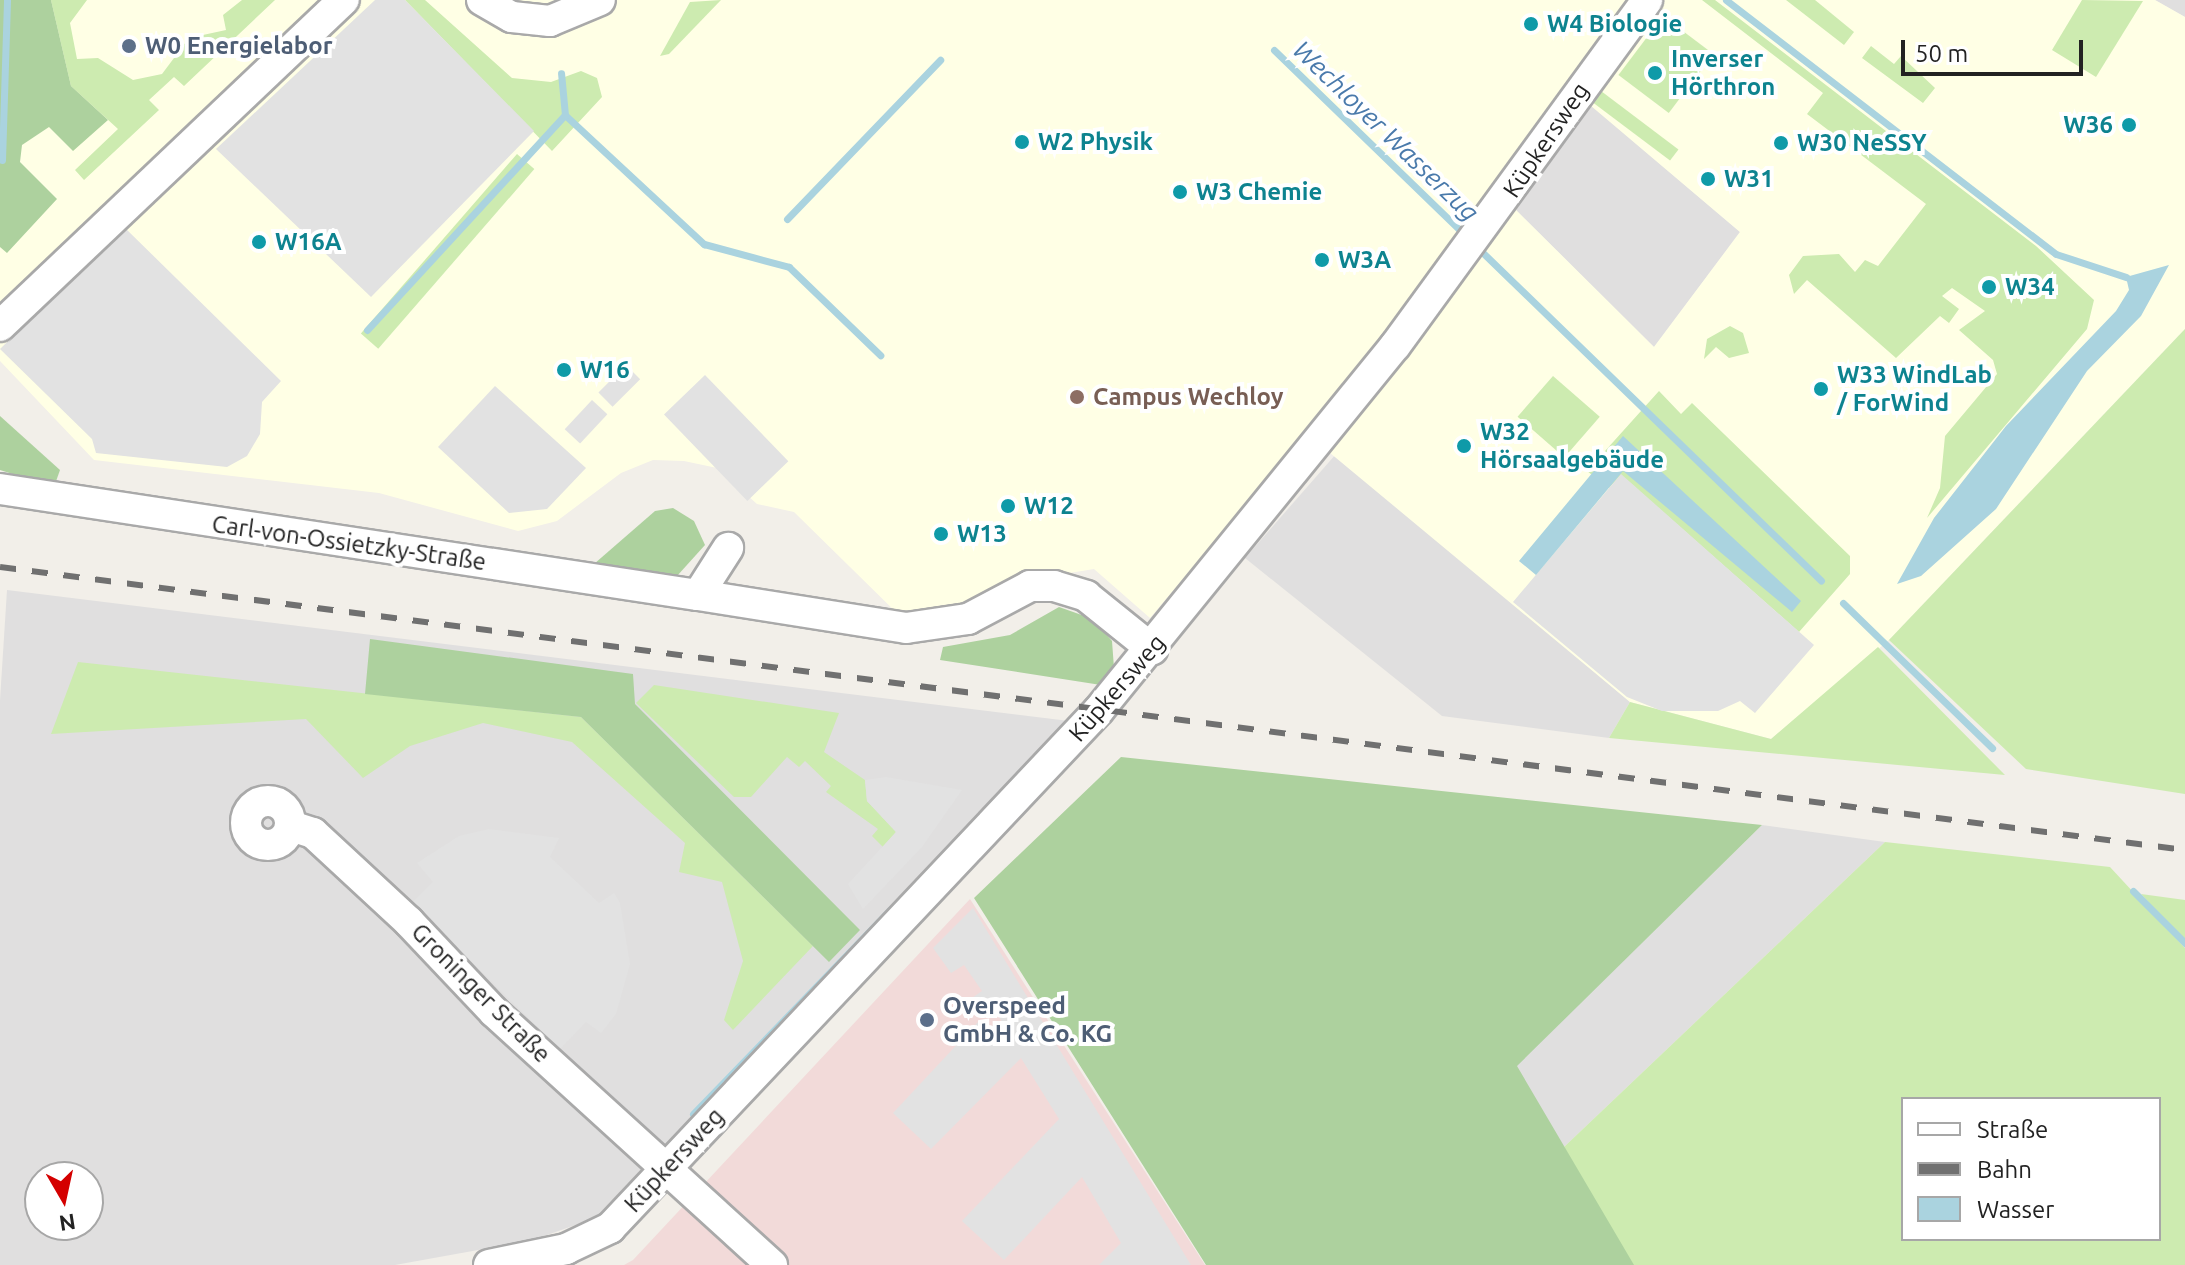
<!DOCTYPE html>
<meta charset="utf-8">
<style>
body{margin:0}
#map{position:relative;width:2185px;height:1265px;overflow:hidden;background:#f2efe9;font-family:Ubuntu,sans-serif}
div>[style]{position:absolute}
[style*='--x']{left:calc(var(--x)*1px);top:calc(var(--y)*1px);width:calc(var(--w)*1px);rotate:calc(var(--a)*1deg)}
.residential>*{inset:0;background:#e0dfdf}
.commercial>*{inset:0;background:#f2dad9}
.education>*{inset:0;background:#ffffe5}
.grass>*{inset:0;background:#cdebb0;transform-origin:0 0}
.forest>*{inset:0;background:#add19e}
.parking>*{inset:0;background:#e2e2e2;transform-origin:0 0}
.water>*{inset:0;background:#aad3df}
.stream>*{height:7px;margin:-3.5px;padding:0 3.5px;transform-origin:3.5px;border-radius:3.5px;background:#aad3df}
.roads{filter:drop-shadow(2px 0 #a9a9a9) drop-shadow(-2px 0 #a9a9a9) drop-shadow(0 2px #a9a9a9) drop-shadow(0 -2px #a9a9a9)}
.street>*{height:30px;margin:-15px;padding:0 15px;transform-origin:15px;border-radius:15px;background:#fff}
.street>.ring{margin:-15px;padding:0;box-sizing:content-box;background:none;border:30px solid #fff;border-radius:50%}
.rail>*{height:6px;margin-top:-3px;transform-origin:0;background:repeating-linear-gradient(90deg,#707070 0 16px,transparent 0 32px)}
.dots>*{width:22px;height:22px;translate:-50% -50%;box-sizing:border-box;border:4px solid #fff;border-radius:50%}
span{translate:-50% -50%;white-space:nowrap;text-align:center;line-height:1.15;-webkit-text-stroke:8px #fff;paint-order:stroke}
.culture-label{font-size:24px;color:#0d838f;font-weight:700}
.left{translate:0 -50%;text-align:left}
.right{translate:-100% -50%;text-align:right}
.service-label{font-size:24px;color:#4e5e75;font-weight:700}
.street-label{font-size:24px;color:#222}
.education-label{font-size:24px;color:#785e54;font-weight:700}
.water-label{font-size:26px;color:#4a7aab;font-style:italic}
.legend{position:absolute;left:1901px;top:1097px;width:260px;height:144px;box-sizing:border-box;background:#fff;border:2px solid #a7a7a7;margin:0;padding:10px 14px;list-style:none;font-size:24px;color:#222}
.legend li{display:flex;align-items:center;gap:16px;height:40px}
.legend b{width:40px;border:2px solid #a7a7a7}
.north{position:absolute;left:24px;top:1161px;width:80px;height:80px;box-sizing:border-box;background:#fff;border:2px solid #a7a7a7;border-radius:50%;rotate:171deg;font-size:22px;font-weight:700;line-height:32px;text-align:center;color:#222}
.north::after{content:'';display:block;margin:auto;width:28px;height:36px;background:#d40000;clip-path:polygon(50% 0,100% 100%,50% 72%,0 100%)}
.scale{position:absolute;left:1901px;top:40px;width:182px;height:36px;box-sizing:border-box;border:4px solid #222;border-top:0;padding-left:10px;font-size:24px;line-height:28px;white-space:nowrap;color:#222;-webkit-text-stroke:6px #fff;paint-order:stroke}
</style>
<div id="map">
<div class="residential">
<div style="clip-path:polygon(2155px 0,2185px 0,2185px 17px)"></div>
<div style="clip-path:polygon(1585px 100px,1740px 232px,1654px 347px,1516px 210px)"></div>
<div style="clip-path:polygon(1336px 454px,1630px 702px,1609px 738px,1442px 716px,1245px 558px)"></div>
<div style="clip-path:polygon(evenodd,7px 590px,1069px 721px,595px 1218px,533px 1240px,395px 1265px,0 1265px,0 700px,7px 590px,40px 1177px,88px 1177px,88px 1225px,40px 1225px,40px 1177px)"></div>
<div style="clip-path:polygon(1762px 825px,1885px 842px,1564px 1147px,1516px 1066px)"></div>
</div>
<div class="commercial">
<div style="clip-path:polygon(970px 899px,1205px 1265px,624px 1265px,633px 1260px)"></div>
</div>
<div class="education">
<div style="clip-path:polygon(evenodd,0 0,2155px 0,2185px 17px,2185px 329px,1889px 640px,1771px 739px,1630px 702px,1306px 433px,1150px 618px,1094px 569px,1039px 578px,905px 621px,794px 512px,757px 504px,717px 468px,684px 461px,653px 460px,621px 473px,557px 521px,518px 531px,379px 493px,94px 460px,0 361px,0 0,1584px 100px,1740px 232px,1654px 347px,1516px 210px,1584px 100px)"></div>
</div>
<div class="grass">
<div style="clip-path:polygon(51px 0,87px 0,70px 23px,77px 59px,98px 58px,133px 80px,162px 74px,189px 38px,226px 30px,223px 15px,242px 0,275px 0,184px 86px,174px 77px,149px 100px,159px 110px,84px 180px,75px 170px,118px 129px,71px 86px)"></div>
<div style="clip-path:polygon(405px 0,425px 0,512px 78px,551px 82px,581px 71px,597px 78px,602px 97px,552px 151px)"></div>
<div style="clip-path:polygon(721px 0,669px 54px,660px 56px,690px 2px)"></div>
<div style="clip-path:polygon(1702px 0,1715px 0,2036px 246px,2094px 300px,2087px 329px,1927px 518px,1940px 488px,1945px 436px,1997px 374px,1993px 360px,1959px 330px,1985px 311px,1952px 288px,1942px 296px,1959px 309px,1949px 323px,1940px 316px,1896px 358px,1807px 280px,1794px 294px,1789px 275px,1803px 256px,1839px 254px,1855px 272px,1865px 260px,1878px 266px,1926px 204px,1807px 114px,1823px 93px)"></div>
<div style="clip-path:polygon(1786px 0,1815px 0,1854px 32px,1844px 45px)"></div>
<div style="clip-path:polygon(2082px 0,2143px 1px,2096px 77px,2052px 50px)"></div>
<div style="left:1663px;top:16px;width:63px;height:74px;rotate:37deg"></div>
<div style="clip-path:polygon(1871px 46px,1894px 64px,1901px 56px,1935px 88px,1923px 103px,1862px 58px)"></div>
<div style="left:1601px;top:91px;width:97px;height:14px;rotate:37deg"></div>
<div style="left:517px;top:154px;width:23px;height:238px;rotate:41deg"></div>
<div style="clip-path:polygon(1730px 326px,1743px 333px,1749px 353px,1729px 358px,1716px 347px,1704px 359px,1707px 339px)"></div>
<div style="clip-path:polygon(2185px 329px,2185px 794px,2026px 769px,1889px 640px)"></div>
<div style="left:1553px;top:376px;width:62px;height:54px;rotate:41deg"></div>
<div style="clip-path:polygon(1659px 391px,1681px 414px,1692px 403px,1850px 556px,1850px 574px,1799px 632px,1621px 475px,1609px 488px,1587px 471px)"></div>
<div style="clip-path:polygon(1878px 647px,2005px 775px,1609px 738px,1630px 702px,1771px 739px)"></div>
<div style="clip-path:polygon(78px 662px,581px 717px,813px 946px,733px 1030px,724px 1020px,743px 961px,722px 882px,679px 872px,685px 843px,572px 742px,483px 723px,410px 746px,363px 778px,306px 719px,51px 734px)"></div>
<div style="clip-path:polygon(654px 685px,839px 713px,824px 752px,865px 780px,867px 801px,896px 832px,883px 847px,872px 836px,878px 829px,826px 792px,831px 786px,805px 761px,799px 767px,787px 757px,751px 797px,734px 797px,636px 703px)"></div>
<div style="clip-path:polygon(evenodd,1885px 842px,2110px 867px,2185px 948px,2185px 1265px,1632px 1265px,1564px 1147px,1885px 842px,1903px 1099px,2159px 1099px,2159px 1239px,1903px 1239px,1903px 1099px)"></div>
<div style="clip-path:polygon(2141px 894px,2185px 900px,2185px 942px)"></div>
</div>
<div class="forest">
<div style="clip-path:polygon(0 0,51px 0,71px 86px,108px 120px,73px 151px,49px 127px,22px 145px,20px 162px,57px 199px,7px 253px,0 247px)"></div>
<div style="clip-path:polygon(0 416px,60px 470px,54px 487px,0 470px)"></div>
<div style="clip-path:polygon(673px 508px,694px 521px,705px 545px,677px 576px,594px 564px,655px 511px)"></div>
<div style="clip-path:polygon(1059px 607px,1093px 619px,1112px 641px,1114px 668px,1101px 685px,940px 660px,943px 647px,1010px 635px)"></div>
<div style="clip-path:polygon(370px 639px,633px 674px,635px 704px,860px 930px,829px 962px,581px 717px,365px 694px)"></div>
<div style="clip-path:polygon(1121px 757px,1762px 825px,1517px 1066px,1634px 1265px,1206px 1265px,974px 898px)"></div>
</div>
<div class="parking">
<div style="clip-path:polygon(375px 0,405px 0,534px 131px,371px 297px,216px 149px)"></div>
<div style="clip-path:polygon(124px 227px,281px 381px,262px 402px,260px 434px,247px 456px,227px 467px,96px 453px,92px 439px,0 349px)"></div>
<div style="left:626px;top:365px;width:20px;height:39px;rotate:45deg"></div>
<div style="left:705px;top:375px;width:120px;height:57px;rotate:46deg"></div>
<div style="clip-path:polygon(495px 386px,586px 468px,547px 509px,509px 513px,438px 447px)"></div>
<div style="left:592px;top:400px;width:21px;height:40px;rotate:43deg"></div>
<div style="clip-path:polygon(1621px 474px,1814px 645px,1755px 713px,1740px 701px,1718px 711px,1662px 711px,1627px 697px,1513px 602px)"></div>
<div style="clip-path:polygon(886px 777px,962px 790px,922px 847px,863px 909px,848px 884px,896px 832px,867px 801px,865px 780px)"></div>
<div style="clip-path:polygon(489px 829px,559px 838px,550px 857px,599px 903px,614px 893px,620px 903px,630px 964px,616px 1014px,601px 1033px,586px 1022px,560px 1049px,412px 903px,433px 882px,417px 863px,459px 836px)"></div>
<div style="clip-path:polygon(973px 908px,1191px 1265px,1099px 1265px,1121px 1243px,1082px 1177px,1004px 1260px,962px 1221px,1059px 1119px,1021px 1058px,931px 1149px,893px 1113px,979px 1021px,992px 1029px,1002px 1022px,992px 1004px,977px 1011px,969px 1000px,982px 991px,964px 965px,951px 973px,933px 948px)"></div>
</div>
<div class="water">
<div style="clip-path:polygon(2169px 265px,2141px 316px,2087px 371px,1996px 509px,1921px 576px,1897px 584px,1934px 518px,2006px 426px,2116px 311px,2129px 290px,2126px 277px)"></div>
<div style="clip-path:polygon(1623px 436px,1801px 601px,1792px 612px,1623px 471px,1536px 575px,1519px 561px)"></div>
</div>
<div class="stream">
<div style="--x:1726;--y:0;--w:416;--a:37.6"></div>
<div style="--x:2056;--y:254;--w:74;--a:18.2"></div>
<div style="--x:1274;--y:50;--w:267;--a:44.1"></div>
<div style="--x:565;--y:115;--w:190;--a:42.9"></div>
<div style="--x:704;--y:244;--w:88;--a:15.1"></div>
<div style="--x:789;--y:267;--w:127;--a:44"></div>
<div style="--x:2;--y:160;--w:160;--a:-88.2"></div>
<div style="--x:787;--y:219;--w:221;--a:-46.1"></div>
<div style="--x:1482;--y:252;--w:472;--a:44.1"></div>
<div style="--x:367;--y:330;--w:292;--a:-47.4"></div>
<div style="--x:565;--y:115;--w:42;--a:-95.4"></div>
<div style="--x:1843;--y:603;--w:208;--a:44.2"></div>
<div style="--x:2133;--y:891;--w:74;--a:45"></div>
<div style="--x:693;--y:1114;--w:286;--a:-46"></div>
</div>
<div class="roads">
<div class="street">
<div style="--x:482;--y:0;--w:34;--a:30"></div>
<div style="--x:512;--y:17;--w:38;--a:6"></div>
<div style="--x:550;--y:21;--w:54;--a:-22.8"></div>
<div style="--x:0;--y:326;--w:474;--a:-43.5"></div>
<div style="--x:0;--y:489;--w:706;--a:8.64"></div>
<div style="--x:698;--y:595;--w:56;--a:-57.4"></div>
<div style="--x:698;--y:595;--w:211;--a:9"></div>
<div style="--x:906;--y:628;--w:63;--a:-8.3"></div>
<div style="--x:968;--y:619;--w:70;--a:-28"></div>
<div style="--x:1030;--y:586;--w:24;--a:0"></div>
<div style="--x:1054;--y:586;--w:34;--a:17"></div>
<div style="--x:1086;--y:596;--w:85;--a:38.8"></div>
<div class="ring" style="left:246px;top:801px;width:14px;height:14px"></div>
<div style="--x:291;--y:826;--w:23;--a:18"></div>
<div style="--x:313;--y:833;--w:131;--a:42.8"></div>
<div style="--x:409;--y:922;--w:124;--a:46.6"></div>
<div style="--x:494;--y:1012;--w:376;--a:42.3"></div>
<div style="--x:489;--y:1265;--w:79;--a:-11.7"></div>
<div style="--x:566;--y:1249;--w:49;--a:-25.5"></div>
<div style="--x:610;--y:1228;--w:712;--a:-46.65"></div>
<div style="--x:1099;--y:710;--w:469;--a:-50.9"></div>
<div style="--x:1395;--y:346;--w:428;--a:-53.9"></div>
</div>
</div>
<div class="rail">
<div style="--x:0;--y:567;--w:2203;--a:7.38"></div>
</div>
<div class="dots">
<div style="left:1531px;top:24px;background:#0f9aa8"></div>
<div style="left:129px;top:46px;background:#5c6f8a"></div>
<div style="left:1655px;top:73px;background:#0f9aa8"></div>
<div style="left:2129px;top:125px;background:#0f9aa8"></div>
<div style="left:1022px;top:142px;background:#0f9aa8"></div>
<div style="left:1781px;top:143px;background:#0f9aa8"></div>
<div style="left:1708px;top:179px;background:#0f9aa8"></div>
<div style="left:1180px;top:192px;background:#0f9aa8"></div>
<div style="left:259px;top:242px;background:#0f9aa8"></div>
<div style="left:1322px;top:260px;background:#0f9aa8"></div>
<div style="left:1989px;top:287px;background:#0f9aa8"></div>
<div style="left:564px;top:370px;background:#0f9aa8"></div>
<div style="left:1821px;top:389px;background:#0f9aa8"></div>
<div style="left:1077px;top:397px;background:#8d6e63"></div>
<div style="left:1464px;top:446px;background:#0f9aa8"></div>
<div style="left:1008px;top:506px;background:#0f9aa8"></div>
<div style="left:941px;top:534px;background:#0f9aa8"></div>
<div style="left:927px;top:1020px;background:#5c6f8a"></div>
</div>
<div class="culture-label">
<span class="left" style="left:1547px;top:24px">W4 Biologie</span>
<span class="left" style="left:1671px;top:73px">Inverser<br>Hörthron</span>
<span class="right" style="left:2113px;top:125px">W36</span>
<span class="left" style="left:1038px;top:142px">W2 Physik</span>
<span class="left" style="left:1797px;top:143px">W30 NeSSY</span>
<span class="left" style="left:1724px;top:179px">W31</span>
<span class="left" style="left:1196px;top:192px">W3 Chemie</span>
<span class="left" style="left:275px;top:242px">W16A</span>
<span class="left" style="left:1338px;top:260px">W3A</span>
<span class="left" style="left:2005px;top:287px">W34</span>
<span class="left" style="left:580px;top:370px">W16</span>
<span class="left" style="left:1837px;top:389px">W33 WindLab<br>/ ForWind</span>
<span class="left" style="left:1480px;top:446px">W32<br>Hörsaalgebäude</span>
<span class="left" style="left:1024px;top:506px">W12</span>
<span class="left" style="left:957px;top:534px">W13</span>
</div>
<div class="service-label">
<span class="left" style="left:145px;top:46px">W0 Energielabor</span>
<span class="left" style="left:943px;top:1020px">Overspeed<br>GmbH &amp; Co. KG</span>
</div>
<div class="street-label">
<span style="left:1546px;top:140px;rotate:-56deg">Küpkersweg</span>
<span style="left:349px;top:543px;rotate:8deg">Carl-von-Ossietzky-Straße</span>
<span style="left:1117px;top:688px;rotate:-49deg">Küpkersweg</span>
<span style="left:481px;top:993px;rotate:45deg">Groninger Straße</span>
<span style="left:674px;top:1160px;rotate:-47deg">Küpkersweg</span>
</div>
<div class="education-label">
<span class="left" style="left:1093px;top:397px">Campus Wechloy</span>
</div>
<div class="water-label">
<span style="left:1386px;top:131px;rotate:44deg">Wechloyer Wasserzug</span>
</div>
<ul class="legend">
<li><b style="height:10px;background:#fff"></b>Straße</li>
<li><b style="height:10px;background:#707070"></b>Bahn</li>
<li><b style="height:22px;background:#aad3df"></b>Wasser</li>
</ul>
<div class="north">N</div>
<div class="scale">50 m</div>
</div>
